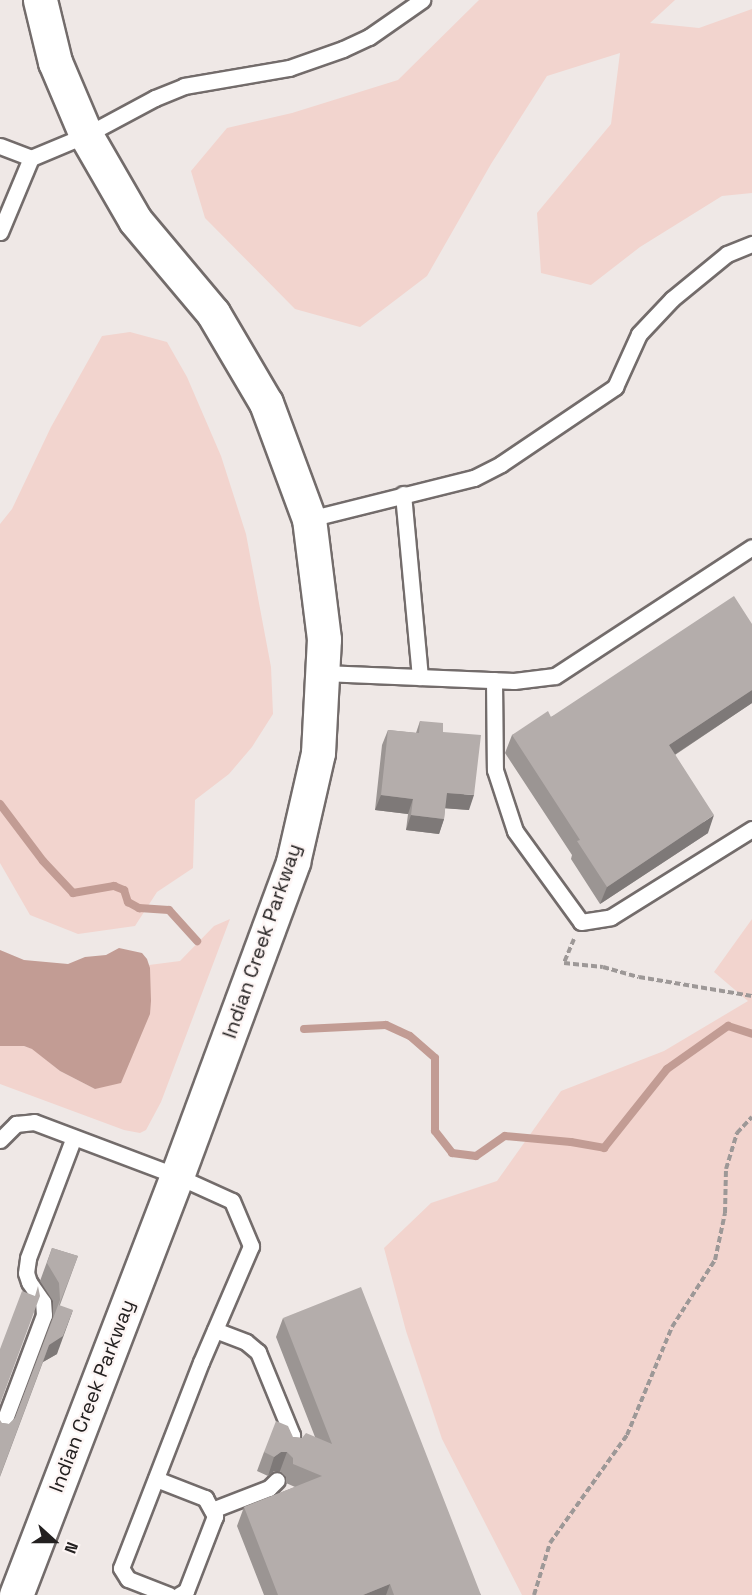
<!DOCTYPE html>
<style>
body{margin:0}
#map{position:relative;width:752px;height:1595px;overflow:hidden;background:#efe8e6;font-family:"Space Grotesk",sans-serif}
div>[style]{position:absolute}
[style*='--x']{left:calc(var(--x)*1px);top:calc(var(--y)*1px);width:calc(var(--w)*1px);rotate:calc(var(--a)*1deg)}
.green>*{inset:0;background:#f2d4ce}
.water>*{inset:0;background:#c29c94}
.stream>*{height:8px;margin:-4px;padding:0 4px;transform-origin:4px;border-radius:4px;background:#c29c94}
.path>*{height:4px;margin-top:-2px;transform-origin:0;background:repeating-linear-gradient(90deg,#9d9897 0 6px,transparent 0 9px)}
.roads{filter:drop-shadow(2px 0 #736c6b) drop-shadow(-2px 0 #736c6b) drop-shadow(0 2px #736c6b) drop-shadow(0 -2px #736c6b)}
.service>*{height:15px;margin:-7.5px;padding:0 7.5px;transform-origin:7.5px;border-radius:7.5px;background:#fff}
.tertiary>*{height:33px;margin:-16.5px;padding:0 16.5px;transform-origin:16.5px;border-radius:16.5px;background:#fff}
.wall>*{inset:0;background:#9b9593}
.shaded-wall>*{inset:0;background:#7e7978}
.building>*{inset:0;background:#b4adab}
span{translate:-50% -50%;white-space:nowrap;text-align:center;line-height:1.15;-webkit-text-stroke:4.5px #fdf5f4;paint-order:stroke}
.street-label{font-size:20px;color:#232020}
.north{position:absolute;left:24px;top:1511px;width:60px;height:60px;-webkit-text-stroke:4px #fdf5f4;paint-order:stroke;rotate:111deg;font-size:16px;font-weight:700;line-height:24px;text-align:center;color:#232020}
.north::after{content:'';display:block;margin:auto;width:21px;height:27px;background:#232020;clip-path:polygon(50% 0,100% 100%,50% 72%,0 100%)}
</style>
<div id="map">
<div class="green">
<div style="clip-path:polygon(479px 0,675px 0,650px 23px,699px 28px,752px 9px,752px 193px,722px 196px,640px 247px,591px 285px,541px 273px,537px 213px,611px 124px,620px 53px,547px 76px,491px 164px,427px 276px,360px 327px,295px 309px,205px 218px,191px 171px,227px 128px,292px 113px,398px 80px)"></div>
<div style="clip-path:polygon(130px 332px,167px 342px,187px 377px,221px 456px,246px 534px,271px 667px,273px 714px,252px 747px,229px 774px,195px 800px,193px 868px,157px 892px,135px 926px,78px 934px,30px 915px,0 863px,0 524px,12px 509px,51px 427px,102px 336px)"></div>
<div style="clip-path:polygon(230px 919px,161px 1102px,146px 1130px,140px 1133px,124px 1130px,0 1084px,0 1046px,24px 1046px,33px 1049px,60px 1071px,95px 1089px,150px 981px,149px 965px,180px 961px,214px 926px)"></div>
<div style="clip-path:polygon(752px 919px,752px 1595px,522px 1595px,442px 1439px,406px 1331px,384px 1248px,431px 1203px,497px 1181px,561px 1091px,664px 1051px,748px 1001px,714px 972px)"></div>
</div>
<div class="water">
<div style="clip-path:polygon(119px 948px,142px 953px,147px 959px,150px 968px,151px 1001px,150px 1014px,121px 1083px,95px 1089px,60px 1071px,32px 1049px,24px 1046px,0 1046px,0 950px,24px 960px,68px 964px,85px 957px,106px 955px)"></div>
</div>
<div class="stream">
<div style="--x:0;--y:804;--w:71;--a:53"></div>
<div style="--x:43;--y:861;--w:44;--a:46.8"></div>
<div style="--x:73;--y:893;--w:42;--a:-9.7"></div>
<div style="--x:114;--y:886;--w:11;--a:22"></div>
<div style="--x:124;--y:890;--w:13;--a:72"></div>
<div style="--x:128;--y:902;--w:13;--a:29"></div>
<div style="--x:139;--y:908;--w:30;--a:4"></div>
<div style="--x:169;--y:910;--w:42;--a:47.9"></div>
<div style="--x:304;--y:1029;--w:82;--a:-2.8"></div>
<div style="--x:386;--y:1025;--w:26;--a:25"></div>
<div style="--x:410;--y:1036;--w:33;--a:41"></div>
<div style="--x:435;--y:1058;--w:73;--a:90"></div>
<div style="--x:435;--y:1131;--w:28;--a:52"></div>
<div style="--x:452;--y:1153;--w:24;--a:7"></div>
<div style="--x:476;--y:1156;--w:35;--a:-35"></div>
<div style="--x:505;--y:1136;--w:66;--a:5.2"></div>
<div style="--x:571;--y:1142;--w:34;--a:10"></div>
<div style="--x:604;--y:1148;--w:101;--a:-51.4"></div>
<div style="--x:667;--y:1069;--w:75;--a:-35.2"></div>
<div style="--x:728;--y:1026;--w:25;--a:18"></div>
</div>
<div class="path">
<div style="--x:574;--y:939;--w:26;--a:113"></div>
<div style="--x:564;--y:963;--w:39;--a:6"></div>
<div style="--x:603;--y:967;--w:37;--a:16"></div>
<div style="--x:639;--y:977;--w:115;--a:9.5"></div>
<div style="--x:534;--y:1595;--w:54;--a:-72.9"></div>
<div style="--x:550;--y:1543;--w:133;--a:-54.5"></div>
<div style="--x:627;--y:1435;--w:117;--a:-67.4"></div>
<div style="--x:672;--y:1327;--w:80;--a:-57.3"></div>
<div style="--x:715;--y:1260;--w:48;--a:-78"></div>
<div style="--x:725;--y:1213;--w:44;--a:-88.7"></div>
<div style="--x:726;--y:1169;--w:38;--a:-73"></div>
<div style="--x:737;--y:1133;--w:22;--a:-47"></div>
</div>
<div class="roads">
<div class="service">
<div style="--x:0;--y:146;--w:33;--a:21"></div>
<div style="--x:0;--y:232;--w:80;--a:-67.3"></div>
<div style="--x:31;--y:158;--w:60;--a:-22.7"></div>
<div style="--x:86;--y:135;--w:78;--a:-28.2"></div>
<div style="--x:155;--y:98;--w:31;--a:-22"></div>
<div style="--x:184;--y:86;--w:107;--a:-9.7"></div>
<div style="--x:289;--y:68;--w:57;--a:-19.4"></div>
<div style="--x:343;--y:49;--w:29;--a:-25"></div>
<div style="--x:369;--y:37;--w:65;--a:-34.9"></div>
<div style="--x:403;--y:494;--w:184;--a:84.7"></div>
<div style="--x:309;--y:519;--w:170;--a:-14"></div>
<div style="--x:474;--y:478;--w:30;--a:-27"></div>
<div style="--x:501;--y:464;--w:138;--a:-34"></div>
<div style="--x:615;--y:387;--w:58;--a:-65.6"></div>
<div style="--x:639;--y:334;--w:48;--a:-46.7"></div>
<div style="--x:672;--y:299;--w:71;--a:-39.3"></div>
<div style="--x:727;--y:254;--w:27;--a:-22"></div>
<div style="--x:323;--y:673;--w:191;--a:2.4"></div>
<div style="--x:514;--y:681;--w:41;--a:-7"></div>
<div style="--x:555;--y:676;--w:235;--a:-33.2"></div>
<div style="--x:494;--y:680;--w:90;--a:89.4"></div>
<div style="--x:495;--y:770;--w:64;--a:71.8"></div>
<div style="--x:515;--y:831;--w:112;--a:54"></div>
<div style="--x:581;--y:922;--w:30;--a:-9"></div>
<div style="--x:611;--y:917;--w:166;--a:-32"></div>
<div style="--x:0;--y:1140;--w:23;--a:-45"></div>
<div style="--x:16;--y:1124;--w:18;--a:-6"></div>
<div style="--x:34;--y:1122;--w:153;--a:20.7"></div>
<div style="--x:177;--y:1176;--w:60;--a:24.4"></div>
<div style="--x:232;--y:1201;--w:49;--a:67.1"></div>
<div style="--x:251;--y:1246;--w:126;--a:113.3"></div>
<div style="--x:201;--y:1362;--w:221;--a:111.2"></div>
<div style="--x:121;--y:1568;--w:13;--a:58"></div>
<div style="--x:128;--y:1579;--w:44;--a:21.3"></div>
<div style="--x:215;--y:1330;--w:33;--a:21"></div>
<div style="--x:246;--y:1342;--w:16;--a:40"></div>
<div style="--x:258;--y:1352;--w:90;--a:67.7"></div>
<div style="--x:292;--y:1435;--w:13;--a:94"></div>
<div style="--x:0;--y:1432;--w:125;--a:-69.4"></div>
<div style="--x:44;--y:1315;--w:13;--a:-94"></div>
<div style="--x:43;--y:1302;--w:24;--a:-125"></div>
<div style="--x:29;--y:1282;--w:9;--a:-108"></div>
<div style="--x:26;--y:1273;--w:15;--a:-82"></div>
<div style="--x:28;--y:1258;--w:129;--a:-69.2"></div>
<div style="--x:156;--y:1479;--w:53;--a:21.2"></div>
<div style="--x:205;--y:1498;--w:21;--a:61"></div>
<div style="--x:215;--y:1516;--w:80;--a:111.1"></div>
<div style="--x:186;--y:1591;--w:8;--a:150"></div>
<div style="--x:212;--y:1510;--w:61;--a:-21.1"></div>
<div style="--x:269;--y:1488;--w:11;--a:-45"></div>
</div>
<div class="tertiary">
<div style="--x:16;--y:1595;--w:449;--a:-69"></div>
<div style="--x:177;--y:1176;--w:335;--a:-69.7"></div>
<div style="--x:293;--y:862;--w:112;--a:-77.1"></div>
<div style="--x:318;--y:753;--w:114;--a:-87"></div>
<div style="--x:324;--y:639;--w:121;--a:-97.1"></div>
<div style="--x:309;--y:519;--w:124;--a:-110.3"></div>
<div style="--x:266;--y:403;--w:104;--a:-120.5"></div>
<div style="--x:213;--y:313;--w:121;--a:-130"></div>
<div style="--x:135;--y:220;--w:98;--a:-120"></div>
<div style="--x:86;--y:135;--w:79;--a:-113"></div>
<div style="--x:55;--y:62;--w:64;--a:-103.6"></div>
</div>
</div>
<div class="wall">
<div style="clip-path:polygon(752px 624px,752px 703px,675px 755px,708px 833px,600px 904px,571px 859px,572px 855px,505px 753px,512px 735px)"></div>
<div style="clip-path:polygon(420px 721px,443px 732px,469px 810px,445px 808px,444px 819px,439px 834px,406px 830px,408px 814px,375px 810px,382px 745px,388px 730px,416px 733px)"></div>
<div style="clip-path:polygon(52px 1248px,78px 1256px,60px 1305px,57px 1354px,43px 1362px,0 1477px,2px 1423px,9px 1424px,15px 1418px,53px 1317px,53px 1301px,40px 1281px)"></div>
<div style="clip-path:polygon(283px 1318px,481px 1595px,264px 1595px,237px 1526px,244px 1507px,295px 1487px,286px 1483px,286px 1477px,280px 1471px,274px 1471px,268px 1476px,257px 1471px,264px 1452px,293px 1437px,302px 1438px,315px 1437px,276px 1337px)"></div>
</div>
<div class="shaded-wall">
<div style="clip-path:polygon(752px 690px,752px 703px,662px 763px,669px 745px)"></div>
<div style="clip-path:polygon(447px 793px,474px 795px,469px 810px,441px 808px)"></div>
<div style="clip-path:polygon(381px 795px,413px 799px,408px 814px,375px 810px)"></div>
<div style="clip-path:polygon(411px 815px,444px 819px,439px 834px,406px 830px)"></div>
<div style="clip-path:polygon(714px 815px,708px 833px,600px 904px,607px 887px)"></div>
<div style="clip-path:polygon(73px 1310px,57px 1354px,43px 1362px,49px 1345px)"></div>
<div style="clip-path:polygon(281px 1452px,287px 1452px,280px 1471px,274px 1471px,268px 1476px,274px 1457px)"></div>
<div style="clip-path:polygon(390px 1584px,386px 1595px,363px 1595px)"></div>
</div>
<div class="building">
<div style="clip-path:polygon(734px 596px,752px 624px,752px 690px,669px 745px,714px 815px,607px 887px,577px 841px,580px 840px,512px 735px,548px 711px,551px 717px)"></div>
<div style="clip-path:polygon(420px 721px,443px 723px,443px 732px,481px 735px,474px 795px,447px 793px,444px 819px,411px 815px,413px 799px,381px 795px,388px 730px,419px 733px)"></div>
<div style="clip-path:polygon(52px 1248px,78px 1256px,59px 1305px,73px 1310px,63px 1336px,49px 1345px,0 1476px,0 1420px,2px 1423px,9px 1424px,15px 1418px,60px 1300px,59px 1283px,47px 1263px)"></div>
<div style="clip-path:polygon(38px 1286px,40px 1296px,0 1404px,0 1349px,22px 1291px,35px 1296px)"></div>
<div style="clip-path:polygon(361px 1287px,481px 1595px,394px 1595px,390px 1584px,363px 1595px,278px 1595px,244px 1507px,322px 1476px,293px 1464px,293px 1458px,287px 1452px,281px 1452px,274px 1457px,264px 1452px,276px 1421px,288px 1426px,293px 1437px,302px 1438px,306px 1433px,332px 1444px,283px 1318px)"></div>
</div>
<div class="street-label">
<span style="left:262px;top:941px;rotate:-71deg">Indian Creek Parkway</span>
<span style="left:92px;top:1396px;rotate:-69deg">Indian Creek Parkway</span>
</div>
<div class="north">N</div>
</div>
